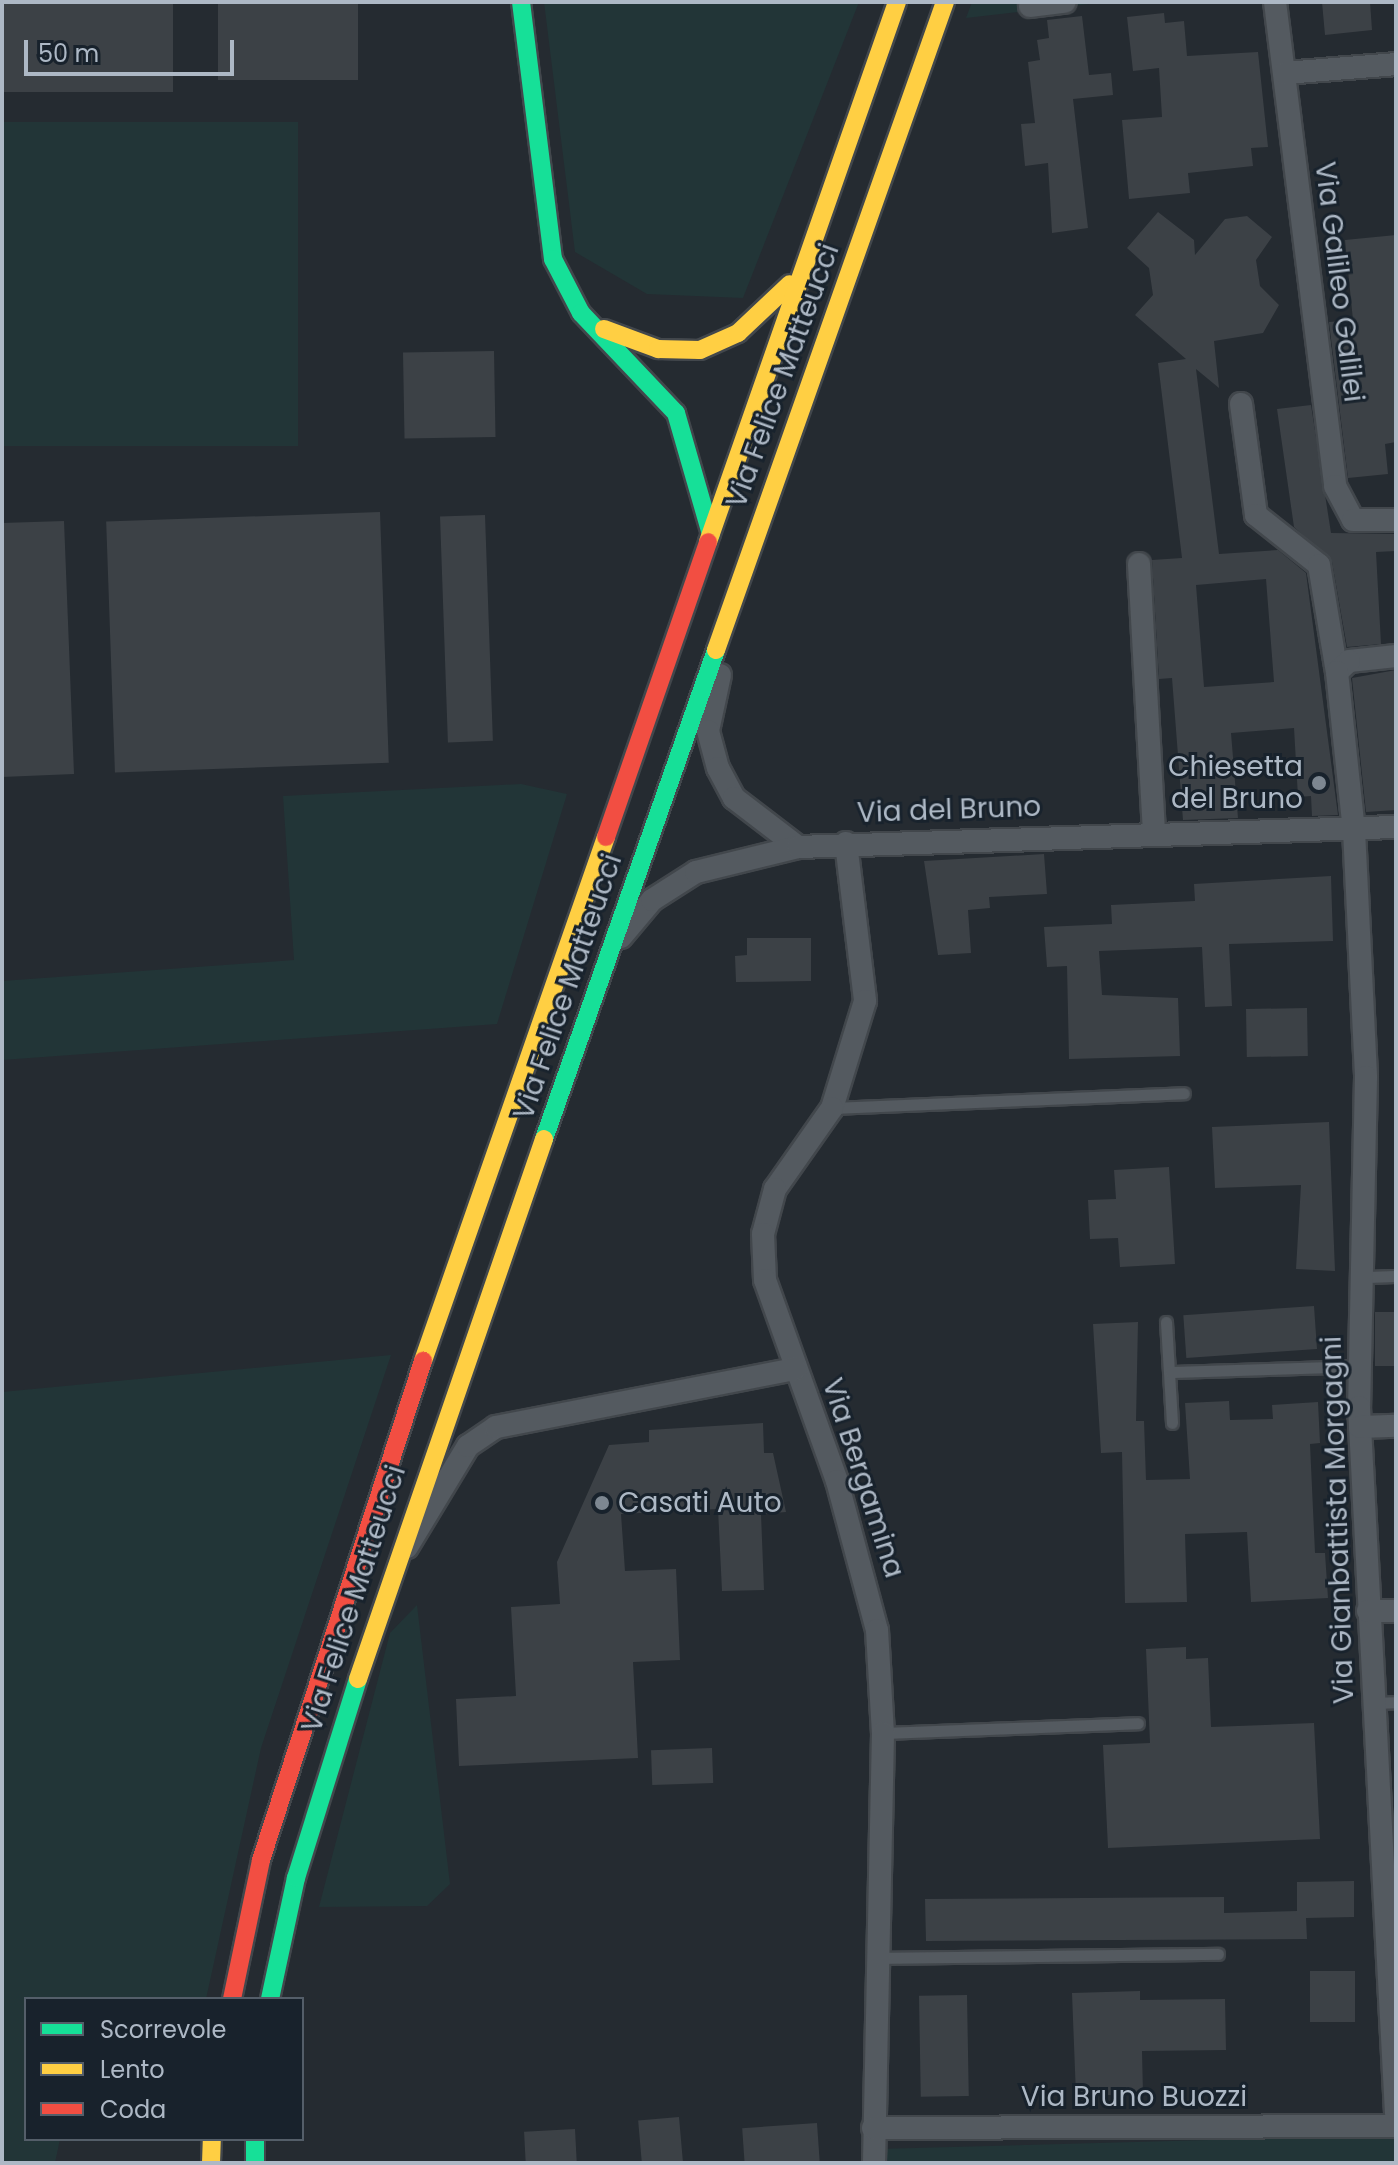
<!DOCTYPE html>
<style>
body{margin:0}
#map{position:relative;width:1398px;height:2165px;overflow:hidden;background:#252b31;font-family:Poppins,sans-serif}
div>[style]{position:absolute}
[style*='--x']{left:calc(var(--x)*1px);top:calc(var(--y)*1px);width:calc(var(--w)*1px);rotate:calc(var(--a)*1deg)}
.green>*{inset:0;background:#223537;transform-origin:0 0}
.building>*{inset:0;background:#3c4146;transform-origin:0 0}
.roads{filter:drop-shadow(2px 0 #42474c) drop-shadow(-2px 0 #42474c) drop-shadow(0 2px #42474c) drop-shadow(0 -2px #42474c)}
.lane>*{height:11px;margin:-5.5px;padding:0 5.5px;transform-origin:5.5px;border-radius:5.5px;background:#545a60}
.street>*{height:22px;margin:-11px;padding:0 11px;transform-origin:11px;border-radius:11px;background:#545a60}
.fast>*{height:18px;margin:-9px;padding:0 9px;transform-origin:9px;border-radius:9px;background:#16e098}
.slow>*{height:18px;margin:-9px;padding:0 9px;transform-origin:9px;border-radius:9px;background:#ffcf43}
.jam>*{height:18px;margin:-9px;padding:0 9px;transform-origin:9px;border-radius:9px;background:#f24e42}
.dots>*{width:22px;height:22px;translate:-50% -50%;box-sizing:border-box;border:4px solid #18222c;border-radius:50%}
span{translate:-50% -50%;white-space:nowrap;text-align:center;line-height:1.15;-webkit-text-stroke:6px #18222c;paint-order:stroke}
.street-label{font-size:28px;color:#adb8c5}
.poi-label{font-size:28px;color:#adb8c5}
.right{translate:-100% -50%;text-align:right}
.left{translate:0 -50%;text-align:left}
.frame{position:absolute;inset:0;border:4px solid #adb8c5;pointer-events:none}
.legend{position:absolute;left:24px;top:1997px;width:280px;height:144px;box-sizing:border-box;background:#18222c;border:2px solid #545e69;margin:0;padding:10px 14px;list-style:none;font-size:24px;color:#adb8c5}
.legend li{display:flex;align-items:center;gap:16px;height:40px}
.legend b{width:40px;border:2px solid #545e69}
.scale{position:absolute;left:24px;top:40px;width:210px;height:36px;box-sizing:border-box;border:4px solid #adb8c5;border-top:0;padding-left:10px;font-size:24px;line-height:28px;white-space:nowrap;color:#adb8c5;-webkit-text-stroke:6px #18222c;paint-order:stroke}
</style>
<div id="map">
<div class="green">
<div style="clip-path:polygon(544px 2px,859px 2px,743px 298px,647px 294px,575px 252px)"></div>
<div style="clip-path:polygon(972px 2px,1106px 2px,966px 18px)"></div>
<div style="left:2px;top:122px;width:296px;height:324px"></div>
<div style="clip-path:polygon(521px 784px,567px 794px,497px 1024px,2px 1060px,2px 981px,294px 960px,283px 796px)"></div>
<div style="clip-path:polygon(391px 1355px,261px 1748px,206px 1999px,26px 1999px,26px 2139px,60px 2139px,55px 2163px,2px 2163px,2px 1392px)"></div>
<div style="clip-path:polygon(417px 1605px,450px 1884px,427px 1906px,319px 1907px,390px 1633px)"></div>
<div style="clip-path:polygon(1396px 2135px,1396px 2163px,879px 2163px,877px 2149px)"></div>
</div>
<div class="building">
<div style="left:2px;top:2px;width:171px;height:90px"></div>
<div style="left:218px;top:2px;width:140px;height:78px"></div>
<div style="clip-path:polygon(1322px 2px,1370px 2px,1372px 30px,1325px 35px)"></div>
<div style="clip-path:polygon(1164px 13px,1165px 23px,1184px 21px,1187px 56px,1258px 52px,1268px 147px,1251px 148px,1253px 166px,1188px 173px,1190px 193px,1129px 199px,1122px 120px,1162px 117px,1159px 68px,1133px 71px,1127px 17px)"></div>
<div style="clip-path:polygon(1082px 16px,1089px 75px,1111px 73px,1113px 95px,1073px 99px,1088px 228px,1052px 233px,1048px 163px,1025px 166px,1021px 124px,1035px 123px,1028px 62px,1040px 60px,1037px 40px,1049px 38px,1047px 20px)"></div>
<div style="clip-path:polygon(evenodd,1158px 212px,1194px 240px,1195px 255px,1225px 219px,1247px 216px,1272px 237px,1256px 260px,1260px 286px,1279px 305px,1263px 333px,1214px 341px,1219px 388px,1196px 369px,1219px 554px,1278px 550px,1306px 573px,1338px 815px,1312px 816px,1311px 796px,1298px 797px,1294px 728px,1231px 733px,1238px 818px,1183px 820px,1172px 678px,1159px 679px,1152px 560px,1182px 558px,1158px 363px,1186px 359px,1135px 315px,1153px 295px,1149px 268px,1127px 248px,1158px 212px,1266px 579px,1274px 682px,1204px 687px,1196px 585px,1266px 579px)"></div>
<div style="clip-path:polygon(1396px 235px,1396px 442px,1385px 444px,1388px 474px,1348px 478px,1329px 322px,1353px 320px,1345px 240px)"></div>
<div style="left:494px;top:351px;width:86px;height:91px;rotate:89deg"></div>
<div style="clip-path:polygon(1311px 405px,1331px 533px,1396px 534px,1396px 551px,1376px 552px,1381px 644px,1347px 647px,1332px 562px,1294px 527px,1277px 409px)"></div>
<div style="left:380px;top:512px;width:251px;height:274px;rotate:88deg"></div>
<div style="left:485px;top:515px;width:226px;height:45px;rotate:88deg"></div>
<div style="clip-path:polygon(64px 521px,74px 774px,2px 777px,2px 523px)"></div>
<div style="clip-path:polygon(1396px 670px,1396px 810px,1366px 812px,1352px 678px)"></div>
<div style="clip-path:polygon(1044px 854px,1047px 894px,989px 897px,990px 908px,968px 910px,971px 953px,938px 955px,924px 861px)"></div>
<div style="clip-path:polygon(1331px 876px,1333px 941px,1229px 944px,1232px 1006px,1205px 1007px,1202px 947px,1099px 951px,1102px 995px,1178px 998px,1180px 1056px,1069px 1059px,1067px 966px,1047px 967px,1044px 927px,1112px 924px,1111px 905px,1195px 901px,1194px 884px)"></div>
<div style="clip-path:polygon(747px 938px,811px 938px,811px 981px,736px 982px,735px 956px,747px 955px)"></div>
<div style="left:1307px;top:1008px;width:48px;height:61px;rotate:89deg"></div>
<div style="clip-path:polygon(1329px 1122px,1335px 1271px,1296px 1269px,1301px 1185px,1215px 1188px,1212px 1127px)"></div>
<div style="clip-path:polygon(1169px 1167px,1175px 1264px,1120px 1267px,1118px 1238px,1090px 1239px,1088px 1200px,1116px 1199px,1114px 1170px)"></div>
<div style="left:1314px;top:1306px;width:43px;height:131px;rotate:86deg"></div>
<div style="left:1396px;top:1312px;width:54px;height:21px;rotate:90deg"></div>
<div style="clip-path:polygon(1138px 1322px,1136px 1421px,1144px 1421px,1146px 1480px,1190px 1479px,1185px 1403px,1229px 1401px,1230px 1420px,1273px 1419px,1272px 1405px,1318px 1402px,1320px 1443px,1310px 1444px,1315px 1553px,1325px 1553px,1328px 1598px,1251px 1602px,1247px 1532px,1185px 1534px,1187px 1602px,1125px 1603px,1122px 1452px,1101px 1453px,1093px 1324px)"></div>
<div style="clip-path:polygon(763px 1423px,764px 1453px,773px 1453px,786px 1512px,761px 1514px,764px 1590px,722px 1591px,718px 1509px,621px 1514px,625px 1571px,676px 1569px,680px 1660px,633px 1662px,638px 1758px,459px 1766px,456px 1699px,516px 1696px,511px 1607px,560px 1604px,557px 1562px,609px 1445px,649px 1442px,649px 1430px)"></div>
<div style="clip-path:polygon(1186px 1647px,1186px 1659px,1208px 1658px,1211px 1727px,1314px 1723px,1320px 1839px,1108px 1848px,1103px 1745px,1150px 1743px,1146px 1649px)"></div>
<div style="left:712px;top:1748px;width:35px;height:61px;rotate:88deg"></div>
<div style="clip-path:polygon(1354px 1881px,1354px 1917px,1306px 1918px,1307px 1939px,926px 1941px,925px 1899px,1224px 1897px,1224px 1913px,1297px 1911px,1297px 1882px)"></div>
<div style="left:1310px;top:1971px;width:45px;height:51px"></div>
<div style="clip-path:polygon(1140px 1991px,1140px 2000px,1225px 1999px,1226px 2050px,1142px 2051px,1143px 2094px,1076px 2096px,1072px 1993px)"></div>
<div style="left:967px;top:1995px;width:101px;height:48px;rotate:89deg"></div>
<div style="left:679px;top:2117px;width:46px;height:41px;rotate:85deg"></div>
<div style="left:817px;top:2123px;width:40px;height:75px;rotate:86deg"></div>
<div style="left:575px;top:2129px;width:34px;height:51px;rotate:87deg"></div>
</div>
<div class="roads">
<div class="lane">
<div style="--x:832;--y:1108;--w:352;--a:-2.4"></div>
<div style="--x:1366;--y:1277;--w:30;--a:-2"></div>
<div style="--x:1166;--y:1322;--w:101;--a:86.6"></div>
<div style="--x:1170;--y:1372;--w:188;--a:-1.8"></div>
<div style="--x:1373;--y:1703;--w:23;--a:-2"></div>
<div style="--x:883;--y:1733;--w:255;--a:-2.2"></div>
<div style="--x:877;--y:1958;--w:341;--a:-0.7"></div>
</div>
<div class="street">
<div style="--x:1275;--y:2;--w:488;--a:82.9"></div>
<div style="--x:1335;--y:486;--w:38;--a:62"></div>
<div style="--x:1353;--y:520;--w:43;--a:0"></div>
<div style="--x:1030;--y:6;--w:35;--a:-7"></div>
<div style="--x:1285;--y:73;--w:111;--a:-4.6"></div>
<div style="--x:1241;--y:404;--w:112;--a:82.3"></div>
<div style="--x:1256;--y:515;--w:80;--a:38.4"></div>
<div style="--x:1319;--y:565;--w:109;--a:80.5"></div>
<div style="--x:1139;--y:564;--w:269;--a:86.8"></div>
<div style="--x:1396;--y:656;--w:47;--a:173.9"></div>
<div style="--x:1349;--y:661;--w:16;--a:137"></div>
<div style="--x:1337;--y:672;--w:159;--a:83.9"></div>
<div style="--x:1354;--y:830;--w:247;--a:87.2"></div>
<div style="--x:1366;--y:1077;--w:330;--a:91.2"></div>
<div style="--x:1359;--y:1407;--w:707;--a:87"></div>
<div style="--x:720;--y:675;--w:57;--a:102.1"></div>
<div style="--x:708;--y:731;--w:38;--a:75"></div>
<div style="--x:718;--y:768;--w:34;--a:62"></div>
<div style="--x:734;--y:798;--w:81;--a:37.4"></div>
<div style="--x:846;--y:843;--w:159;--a:83.1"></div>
<div style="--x:865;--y:1001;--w:112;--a:107.1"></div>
<div style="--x:832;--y:1108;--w:99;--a:125.1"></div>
<div style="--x:775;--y:1189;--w:47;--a:104.9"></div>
<div style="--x:763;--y:1234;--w:46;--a:87.5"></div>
<div style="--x:765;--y:1280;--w:214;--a:70.3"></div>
<div style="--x:837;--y:1481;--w:154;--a:75"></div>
<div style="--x:877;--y:1630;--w:103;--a:86.7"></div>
<div style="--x:883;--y:1733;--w:430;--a:91.2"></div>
<div style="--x:621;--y:937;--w:48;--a:-50"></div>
<div style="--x:652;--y:900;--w:52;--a:-32.5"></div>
<div style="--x:696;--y:872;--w:105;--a:-13.8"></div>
<div style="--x:798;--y:847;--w:598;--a:-1.92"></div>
<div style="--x:1360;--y:1427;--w:36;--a:-2"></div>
<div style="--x:407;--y:1547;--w:118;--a:-58.9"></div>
<div style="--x:468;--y:1446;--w:34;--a:-34"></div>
<div style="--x:496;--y:1427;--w:305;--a:-11"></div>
<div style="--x:1368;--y:1611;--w:28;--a:0"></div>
<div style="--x:873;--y:2128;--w:523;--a:-0.22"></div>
</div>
<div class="fast">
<div style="--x:521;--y:2;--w:259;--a:82.9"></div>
<div style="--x:553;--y:259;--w:61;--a:62.6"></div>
<div style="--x:581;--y:313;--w:138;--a:46.5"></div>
<div style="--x:676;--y:413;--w:126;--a:73.9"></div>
<div style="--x:544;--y:1139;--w:518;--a:-70.62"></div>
<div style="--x:270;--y:1999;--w:124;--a:-77.9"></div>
<div style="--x:296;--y:1878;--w:208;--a:-72.7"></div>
<div style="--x:255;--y:2139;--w:24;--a:90"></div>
</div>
<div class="slow">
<div style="--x:604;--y:329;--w:58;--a:20.3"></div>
<div style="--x:658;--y:349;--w:42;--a:1.4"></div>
<div style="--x:700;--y:350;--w:42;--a:-24.1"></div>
<div style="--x:738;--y:333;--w:71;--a:-43.3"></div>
<div style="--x:708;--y:542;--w:572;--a:-70.71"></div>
<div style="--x:716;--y:650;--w:687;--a:-70.54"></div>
<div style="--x:423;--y:1361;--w:555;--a:-70.75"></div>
<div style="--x:358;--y:1679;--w:571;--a:-70.99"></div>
<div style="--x:211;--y:2163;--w:24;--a:-88"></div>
</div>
<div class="jam">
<div style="--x:606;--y:837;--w:312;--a:-70.9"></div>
<div style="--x:232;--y:1999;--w:142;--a:-78.2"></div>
<div style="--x:261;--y:1860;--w:525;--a:-72.01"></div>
</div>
</div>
<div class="dots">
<div style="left:1319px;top:783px;background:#7d8791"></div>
<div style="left:602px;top:1503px;background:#7d8791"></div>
</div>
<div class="street-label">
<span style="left:1339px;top:282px;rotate:83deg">Via Galileo Galilei</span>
<span style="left:783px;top:376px;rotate:-70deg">Via Felice Matteucci</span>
<span style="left:949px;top:810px;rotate:-2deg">Via del Bruno</span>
<span style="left:568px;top:987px;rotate:-71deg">Via Felice Matteucci</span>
<span style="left:863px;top:1478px;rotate:72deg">Via Bergamina</span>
<span style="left:1338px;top:1520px;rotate:-92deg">Via Gianbattista Morgagni</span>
<span style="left:354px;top:1599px;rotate:-72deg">Via Felice Matteucci</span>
<span style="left:1134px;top:2097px">Via Bruno Buozzi</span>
</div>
<div class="poi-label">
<span class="right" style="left:1303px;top:783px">Chiesetta<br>del Bruno</span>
<span class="left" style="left:618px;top:1503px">Casati Auto</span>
</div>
<div class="frame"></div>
<ul class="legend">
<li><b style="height:10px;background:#16e098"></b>Scorrevole</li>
<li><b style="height:10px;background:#ffcf43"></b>Lento</li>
<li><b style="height:10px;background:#f24e42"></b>Coda</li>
</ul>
<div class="scale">50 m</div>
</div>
